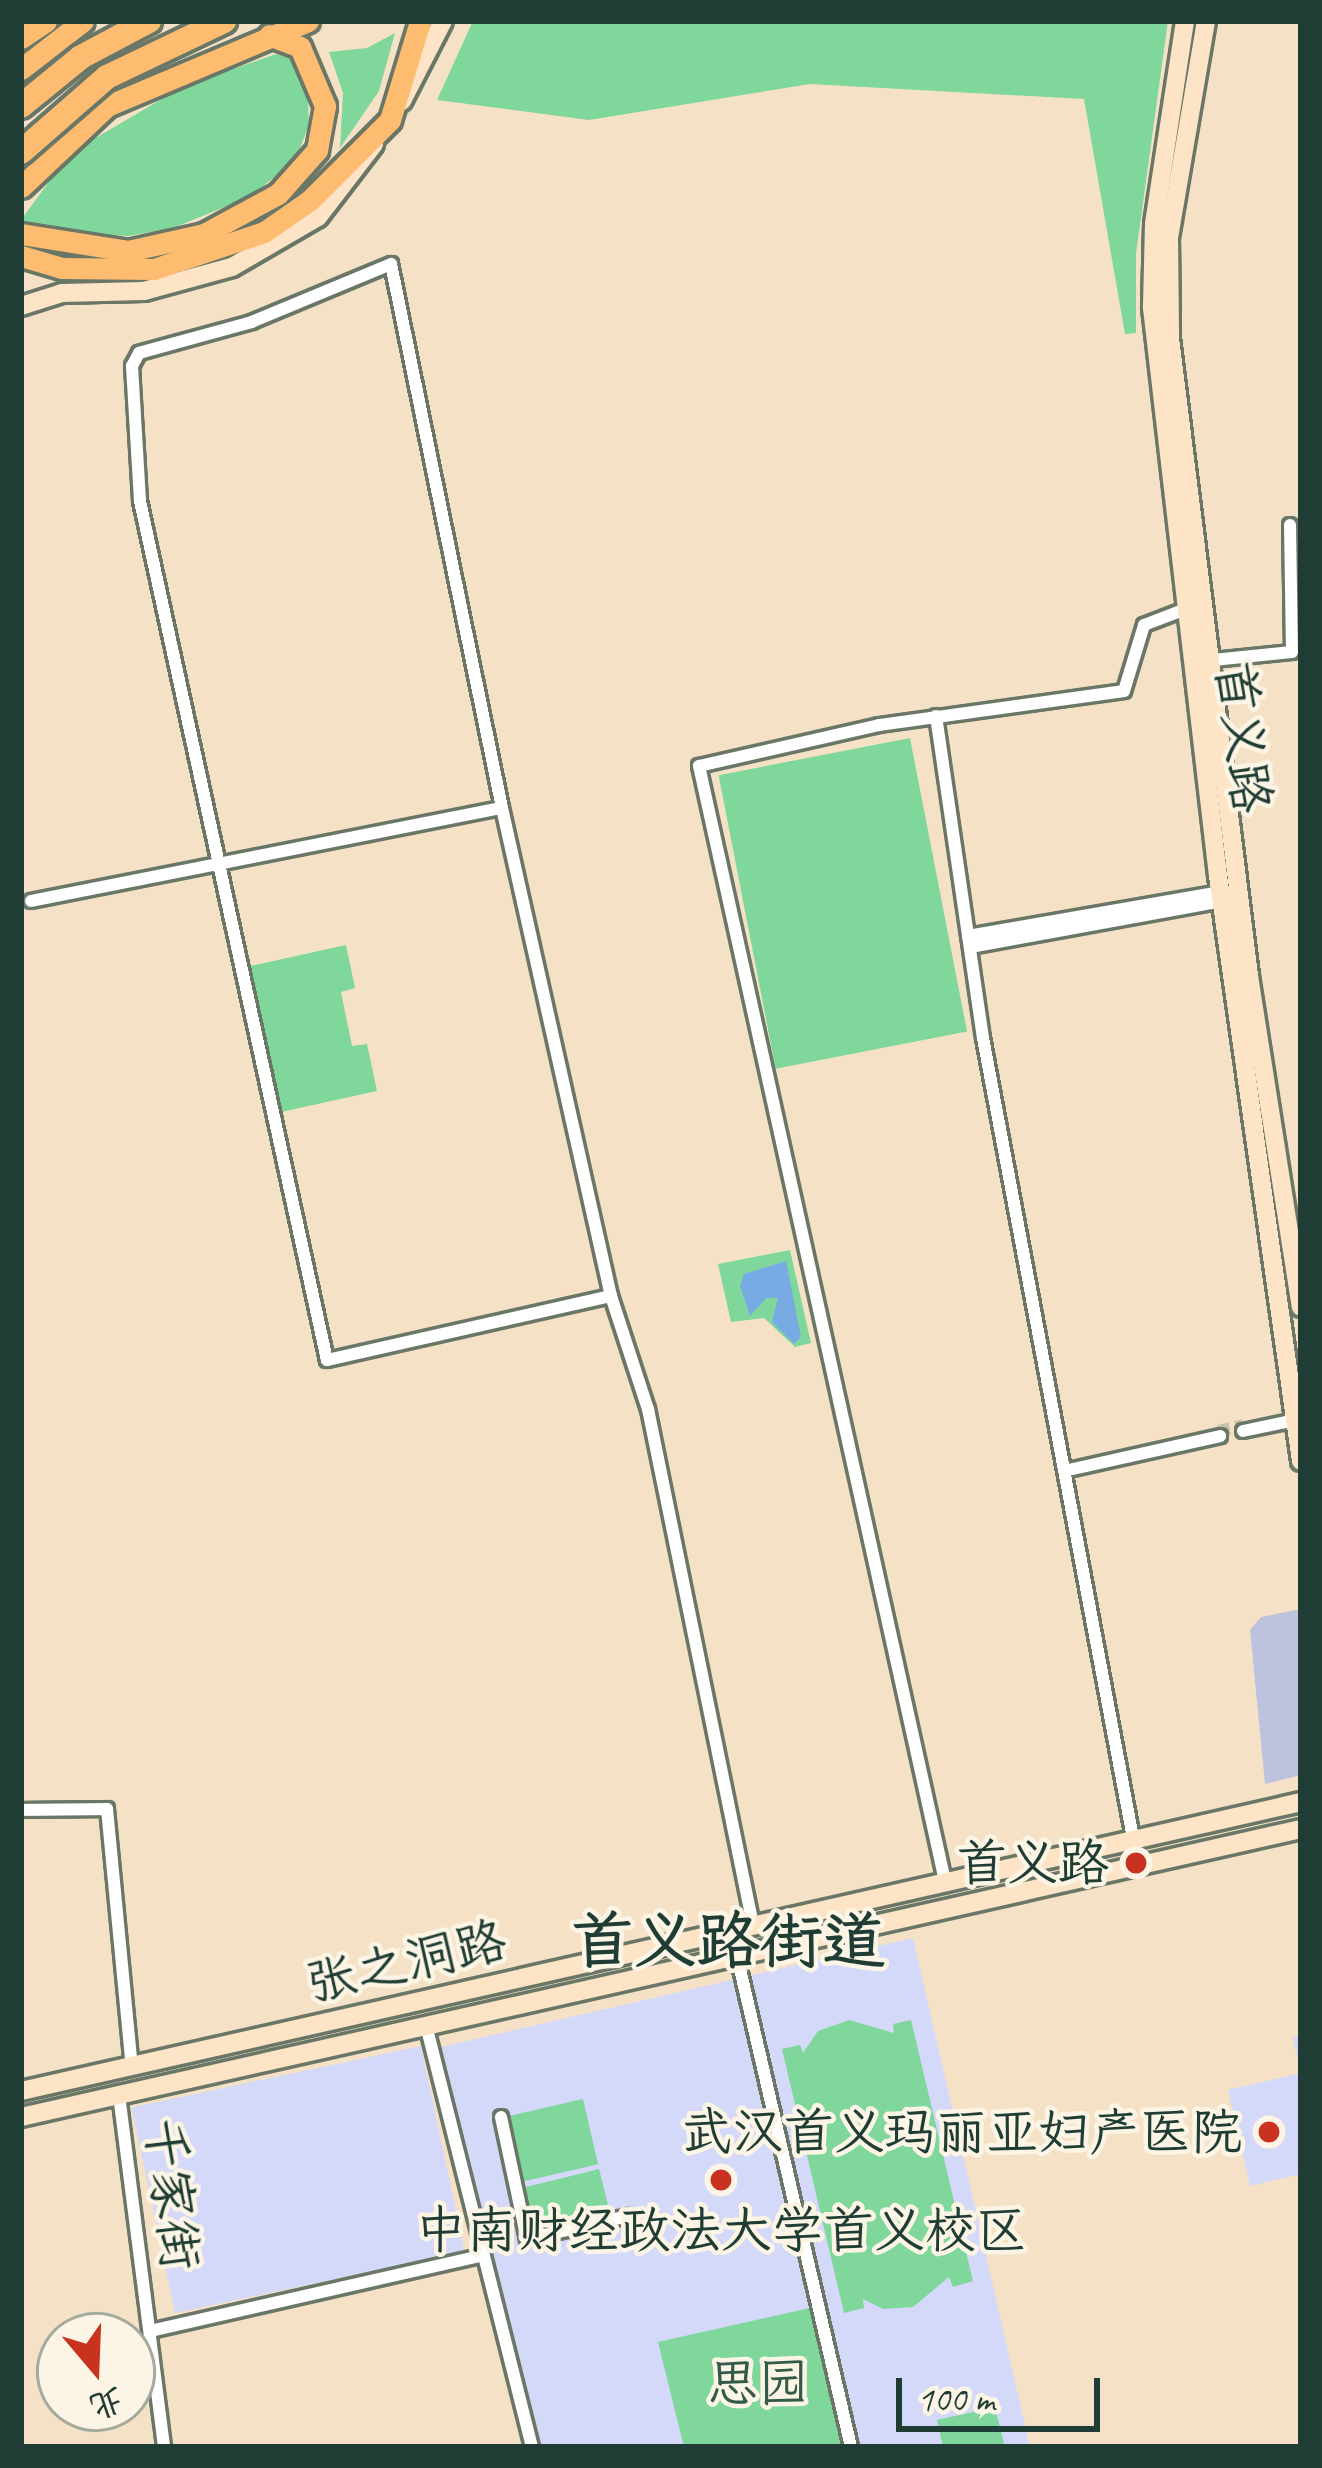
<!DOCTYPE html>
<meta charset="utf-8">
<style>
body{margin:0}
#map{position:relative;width:1322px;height:2468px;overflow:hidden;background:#f5e2c6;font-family:Caveat,"LXGW WenKai TC",sans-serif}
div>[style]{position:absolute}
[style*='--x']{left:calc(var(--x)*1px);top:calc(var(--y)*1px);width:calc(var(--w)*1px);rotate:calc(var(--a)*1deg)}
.built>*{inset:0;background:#d4d8f9;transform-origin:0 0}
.industrial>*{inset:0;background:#bdc3de}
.green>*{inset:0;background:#7fd79c;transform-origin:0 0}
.water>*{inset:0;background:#78abe4}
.street-tunnel>*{height:12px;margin-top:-6px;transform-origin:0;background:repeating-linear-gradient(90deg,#cac1a9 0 12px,transparent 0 18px)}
.roads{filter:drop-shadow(3px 0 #6a7767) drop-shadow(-3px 0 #6a7767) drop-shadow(0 3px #6a7767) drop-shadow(0 -3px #6a7767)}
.street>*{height:12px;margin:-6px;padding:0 6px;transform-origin:6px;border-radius:6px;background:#fff}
.secondary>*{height:18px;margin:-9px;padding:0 9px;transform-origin:9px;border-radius:9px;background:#fee4c6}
.primary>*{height:21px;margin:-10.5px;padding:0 10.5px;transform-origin:10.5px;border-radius:10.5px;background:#fdbc70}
.bridges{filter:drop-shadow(3px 0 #6a7767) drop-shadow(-3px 0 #6a7767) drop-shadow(0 3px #6a7767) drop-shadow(0 -3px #6a7767)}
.highway-bridge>*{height:24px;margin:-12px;padding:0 12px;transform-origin:12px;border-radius:12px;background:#fdbc70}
.dots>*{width:33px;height:33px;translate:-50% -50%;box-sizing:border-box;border:6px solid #fcf5e5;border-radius:50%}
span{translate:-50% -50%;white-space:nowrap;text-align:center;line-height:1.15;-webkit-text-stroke:9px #fcf5e5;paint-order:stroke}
.street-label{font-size:51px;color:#1f3d34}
.poi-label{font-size:51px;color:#1f3d34}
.right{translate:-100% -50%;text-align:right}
.park-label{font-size:51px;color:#325c49}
.district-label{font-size:63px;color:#1f3d34;font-weight:700}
.frame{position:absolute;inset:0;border:24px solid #1f3d34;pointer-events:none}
.north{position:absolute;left:36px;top:2312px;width:120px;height:120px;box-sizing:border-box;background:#fcf5e5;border:3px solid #a4ab9e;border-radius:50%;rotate:161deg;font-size:33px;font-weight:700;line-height:48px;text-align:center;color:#1f3d34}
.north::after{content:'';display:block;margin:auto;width:42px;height:54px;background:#c8321e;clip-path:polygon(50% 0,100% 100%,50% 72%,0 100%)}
.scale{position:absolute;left:896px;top:2378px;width:204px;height:54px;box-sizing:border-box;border:6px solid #1f3d34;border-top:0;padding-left:15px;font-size:36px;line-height:42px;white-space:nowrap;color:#1f3d34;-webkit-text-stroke:9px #fcf5e5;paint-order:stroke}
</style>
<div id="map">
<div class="built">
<div style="clip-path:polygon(913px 1938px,1030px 2447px,540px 2447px,441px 2047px)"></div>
<div style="clip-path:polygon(1301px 2036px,1301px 2174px,1250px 2186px,1228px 2090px,1301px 2073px,1293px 2038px)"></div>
<div style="left:421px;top:2046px;width:210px;height:296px;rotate:78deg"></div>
</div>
<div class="industrial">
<div style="clip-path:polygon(1301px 1609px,1301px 1775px,1265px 1784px,1250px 1630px,1261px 1617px)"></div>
</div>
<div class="green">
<div style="clip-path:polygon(473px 21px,1168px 21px,1136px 254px,1136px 333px,1125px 334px,1084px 99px,810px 84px,589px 120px,437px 100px)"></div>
<div style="clip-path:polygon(395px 33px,379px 91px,340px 148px,343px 93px,329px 52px,367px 48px)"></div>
<div style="clip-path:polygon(276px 54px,289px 57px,307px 81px,309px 125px,295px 161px,249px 197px,173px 228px,128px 236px,57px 232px,21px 220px,70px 153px,184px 86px)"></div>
<div style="left:910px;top:738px;width:299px;height:195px;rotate:79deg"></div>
<div style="clip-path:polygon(346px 945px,355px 988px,341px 992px,352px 1046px,367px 1044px,377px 1091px,281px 1112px,250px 966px)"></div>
<div style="clip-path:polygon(790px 1250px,811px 1343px,795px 1347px,764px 1318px,731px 1322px,718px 1264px)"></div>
<div style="clip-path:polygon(849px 2020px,894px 2033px,893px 2024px,911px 2020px,973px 2281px,953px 2287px,949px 2277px,913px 2307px,883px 2309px,863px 2299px,864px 2308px,844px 2313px,782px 2049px,800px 2045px,803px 2053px,818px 2031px)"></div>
<div style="left:583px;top:2099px;width:67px;height:77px;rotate:77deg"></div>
<div style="left:599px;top:2169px;width:46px;height:78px;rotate:76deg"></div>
<div style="clip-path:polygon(810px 2308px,847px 2447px,684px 2447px,658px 2342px)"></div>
<div style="clip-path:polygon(995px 2407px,1005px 2447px,943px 2447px,937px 2420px)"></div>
</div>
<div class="water">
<div style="clip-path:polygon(786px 1261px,801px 1337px,794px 1344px,772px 1322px,778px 1298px,766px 1298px,750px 1316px,740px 1286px,744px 1274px)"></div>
</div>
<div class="street-tunnel">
<div style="--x:1218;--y:1431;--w:26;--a:-13"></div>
</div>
<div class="roads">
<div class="street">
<div style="--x:1213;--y:660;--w:79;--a:-5.8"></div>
<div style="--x:1292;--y:652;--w:127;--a:-90.9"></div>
<div style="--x:936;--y:716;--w:325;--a:81.7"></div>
<div style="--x:983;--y:1038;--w:814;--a:79.38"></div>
<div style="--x:502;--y:808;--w:555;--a:-101.53"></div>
<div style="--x:391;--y:264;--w:151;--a:157.4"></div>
<div style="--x:252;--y:322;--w:117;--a:164.7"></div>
<div style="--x:139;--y:353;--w:15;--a:118"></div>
<div style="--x:132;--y:366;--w:135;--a:86.6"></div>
<div style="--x:140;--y:501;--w:879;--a:77.72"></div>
<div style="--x:327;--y:1360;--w:291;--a:-12.7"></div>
<div style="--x:31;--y:901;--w:480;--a:-11.2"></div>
<div style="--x:502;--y:808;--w:500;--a:77.41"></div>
<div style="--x:611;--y:1296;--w:119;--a:71.9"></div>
<div style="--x:648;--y:1409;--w:527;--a:78.5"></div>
<div style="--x:968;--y:936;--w:261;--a:-9.9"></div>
<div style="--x:970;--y:947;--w:262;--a:-10.3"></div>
<div style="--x:1243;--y:1431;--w:53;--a:-11.9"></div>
<div style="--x:1064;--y:1471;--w:160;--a:-12.6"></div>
<div style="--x:21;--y:1810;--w:86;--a:-0.7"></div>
<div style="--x:107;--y:1809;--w:260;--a:84.5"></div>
<div style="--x:945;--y:1881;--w:1142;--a:-102.44"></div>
<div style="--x:699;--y:766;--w:185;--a:-12.8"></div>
<div style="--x:879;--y:725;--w:247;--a:-7.9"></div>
<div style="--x:1124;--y:691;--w:69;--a:-73.1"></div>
<div style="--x:1144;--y:625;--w:50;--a:-21"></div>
<div style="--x:731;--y:1930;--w:531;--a:76.93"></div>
<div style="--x:426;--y:2025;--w:435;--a:75.9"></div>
<div style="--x:119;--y:2095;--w:355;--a:82.7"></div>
<div style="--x:501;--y:2117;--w:125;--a:78"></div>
<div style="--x:527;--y:2239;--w:104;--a:-12.8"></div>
<div style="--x:150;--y:2331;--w:337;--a:-12.8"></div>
</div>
<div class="secondary">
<div style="--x:1185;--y:21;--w:205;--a:98.7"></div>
<div style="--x:1154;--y:224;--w:84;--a:91.4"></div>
<div style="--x:1152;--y:308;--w:572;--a:83.37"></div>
<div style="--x:1218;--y:876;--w:591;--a:81.92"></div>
<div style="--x:1206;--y:21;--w:219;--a:99.7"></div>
<div style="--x:1169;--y:237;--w:101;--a:89.4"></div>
<div style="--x:1170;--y:338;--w:643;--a:82.94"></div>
<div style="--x:1249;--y:976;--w:335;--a:81.1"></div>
<div style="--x:402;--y:101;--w:90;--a:-62.9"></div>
<div style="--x:21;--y:306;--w:43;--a:-17.6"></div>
<div style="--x:62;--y:293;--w:82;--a:-1.4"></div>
<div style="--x:144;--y:291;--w:91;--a:-15.3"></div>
<div style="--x:232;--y:267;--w:99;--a:-30.2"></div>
<div style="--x:318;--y:217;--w:92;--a:-52.5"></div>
<div style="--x:21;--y:2091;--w:1312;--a:-12.72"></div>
<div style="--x:21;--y:2117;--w:1312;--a:-12.68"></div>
</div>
<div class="primary">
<div style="--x:21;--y:38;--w:30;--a:-34"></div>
<div style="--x:21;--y:69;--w:78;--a:-37.7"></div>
<div style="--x:21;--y:187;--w:118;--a:-43.3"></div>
<div style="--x:107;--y:106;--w:218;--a:-22.9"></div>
<div style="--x:21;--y:234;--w:108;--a:9"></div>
<div style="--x:128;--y:251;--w:78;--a:-12.6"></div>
<div style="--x:204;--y:234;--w:84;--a:-28.4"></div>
<div style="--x:278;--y:194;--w:59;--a:-48.4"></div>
<div style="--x:317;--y:150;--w:45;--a:-79.7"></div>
<div style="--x:325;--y:106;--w:64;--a:-113"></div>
<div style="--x:300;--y:47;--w:33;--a:-159"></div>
<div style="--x:21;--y:256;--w:43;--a:16.3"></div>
<div style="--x:62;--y:268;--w:92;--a:0.6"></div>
<div style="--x:154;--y:269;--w:116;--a:-18.6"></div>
<div style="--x:264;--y:232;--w:56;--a:-34.8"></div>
<div style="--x:310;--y:200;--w:113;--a:-45"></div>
<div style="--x:390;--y:120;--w:103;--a:-73.1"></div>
</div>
</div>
<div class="bridges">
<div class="highway-bridge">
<div style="--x:21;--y:106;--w:77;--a:-39.2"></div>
<div style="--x:81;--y:57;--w:77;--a:-27.9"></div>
<div style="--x:21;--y:152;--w:114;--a:-41.1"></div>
<div style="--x:107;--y:77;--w:130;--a:-25.6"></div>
</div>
</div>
<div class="dots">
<div style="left:1136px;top:1863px;background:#c8321e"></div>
<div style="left:1269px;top:2132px;background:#c8321e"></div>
<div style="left:721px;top:2180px;background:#c8321e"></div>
</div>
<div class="street-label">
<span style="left:1243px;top:737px;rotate:83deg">首义路</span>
<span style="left:406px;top:1962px;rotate:-13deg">张之洞路</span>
<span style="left:172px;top:2194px;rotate:83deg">千家街</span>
</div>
<div class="poi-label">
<span class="right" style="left:1109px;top:1863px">首义路</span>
<span class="right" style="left:1242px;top:2132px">武汉首义玛丽亚妇产医院</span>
<span style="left:721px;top:2230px">中南财经政法大学首义校区</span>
</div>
<div class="park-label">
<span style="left:758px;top:2383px">思园</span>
</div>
<div class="district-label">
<span style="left:728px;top:1942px">首义路街道</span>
</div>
<div class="frame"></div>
<div class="north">北</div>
<div class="scale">100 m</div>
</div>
